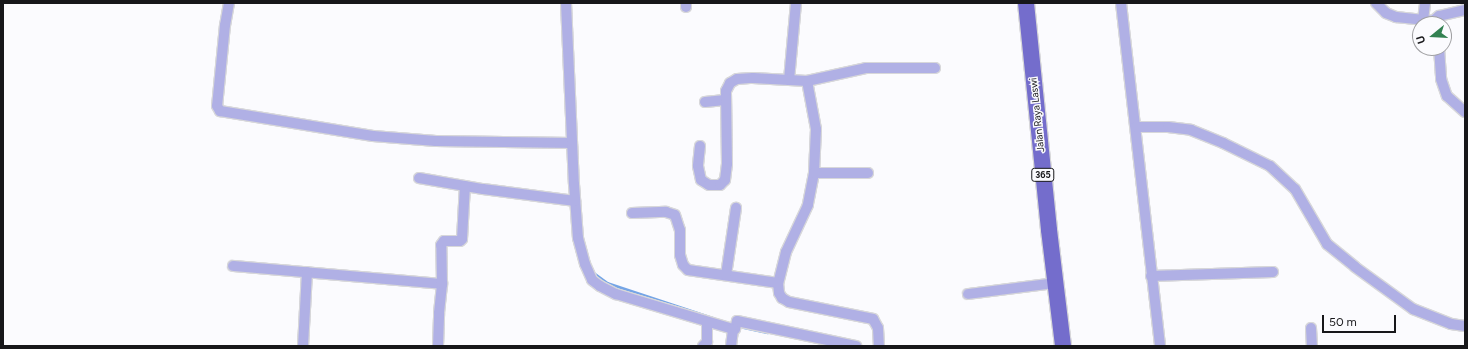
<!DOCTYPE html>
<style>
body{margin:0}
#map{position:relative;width:1468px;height:349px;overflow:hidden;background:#fbfbfe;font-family:Figtree,sans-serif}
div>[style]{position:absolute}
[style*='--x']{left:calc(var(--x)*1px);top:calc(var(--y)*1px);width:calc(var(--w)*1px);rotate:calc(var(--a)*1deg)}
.stream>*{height:3px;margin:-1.5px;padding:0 1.5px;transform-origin:1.5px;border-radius:1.5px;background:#75a5e6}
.roads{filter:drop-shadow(1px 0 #d7d7da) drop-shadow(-1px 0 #d7d7da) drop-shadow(0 1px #d7d7da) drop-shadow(0 -1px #d7d7da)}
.minor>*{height:10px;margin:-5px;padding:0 5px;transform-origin:5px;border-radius:5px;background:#b0b0e5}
.primary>*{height:16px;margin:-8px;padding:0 8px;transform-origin:8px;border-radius:8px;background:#746dcc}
span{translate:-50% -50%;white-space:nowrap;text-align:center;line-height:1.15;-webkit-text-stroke:3px #fbfbfe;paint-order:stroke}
.shield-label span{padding:1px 3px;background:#fbfbfe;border:1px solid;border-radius:3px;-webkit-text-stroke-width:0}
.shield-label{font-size:9px;color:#17171a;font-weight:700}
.street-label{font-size:10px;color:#17171a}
.frame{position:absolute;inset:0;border:4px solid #17171a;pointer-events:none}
.north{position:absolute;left:1412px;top:16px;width:40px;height:40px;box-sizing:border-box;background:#fbfbfe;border:1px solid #a0a0a3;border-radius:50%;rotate:252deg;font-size:11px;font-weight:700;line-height:16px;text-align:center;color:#17171a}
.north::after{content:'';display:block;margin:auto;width:14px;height:18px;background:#328151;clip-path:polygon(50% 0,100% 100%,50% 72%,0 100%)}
.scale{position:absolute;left:1322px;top:315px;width:74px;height:18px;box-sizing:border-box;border:2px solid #17171a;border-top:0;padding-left:5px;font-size:12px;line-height:14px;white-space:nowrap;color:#17171a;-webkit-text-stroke:3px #fbfbfe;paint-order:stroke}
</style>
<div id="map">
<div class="stream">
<div style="--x:592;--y:272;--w:19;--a:36"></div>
<div style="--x:607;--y:283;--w:112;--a:18.3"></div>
<div style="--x:743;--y:327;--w:25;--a:12"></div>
</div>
<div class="roads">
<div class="minor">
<div style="--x:229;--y:3;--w:22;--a:100"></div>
<div style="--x:225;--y:25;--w:81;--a:95.6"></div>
<div style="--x:217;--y:106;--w:6;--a:59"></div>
<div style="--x:220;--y:111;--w:155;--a:9.3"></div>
<div style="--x:373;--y:136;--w:63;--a:4.5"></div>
<div style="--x:436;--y:141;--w:136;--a:0.8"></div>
<div style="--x:566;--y:3;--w:181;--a:87.5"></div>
<div style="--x:574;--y:184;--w:54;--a:85.8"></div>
<div style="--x:578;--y:238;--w:27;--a:75"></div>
<div style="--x:585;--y:264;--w:17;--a:66"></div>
<div style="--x:592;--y:280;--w:10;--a:37"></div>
<div style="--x:600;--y:286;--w:18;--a:27"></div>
<div style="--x:616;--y:294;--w:122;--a:16.7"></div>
<div style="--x:733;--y:329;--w:2;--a:0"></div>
<div style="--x:735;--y:329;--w:8;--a:-76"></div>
<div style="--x:737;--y:321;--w:122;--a:11.9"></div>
<div style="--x:686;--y:3;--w:4;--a:90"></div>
<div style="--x:1121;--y:3;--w:345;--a:83.5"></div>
<div style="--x:1376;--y:3;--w:14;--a:45"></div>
<div style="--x:1386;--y:13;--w:11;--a:22"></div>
<div style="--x:1396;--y:17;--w:37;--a:6"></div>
<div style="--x:1433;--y:21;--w:4;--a:56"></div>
<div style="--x:1423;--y:20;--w:17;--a:-83"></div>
<div style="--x:1433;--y:21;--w:8;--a:-40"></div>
<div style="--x:1439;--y:16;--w:27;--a:-13"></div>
<div style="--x:1439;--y:48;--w:31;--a:86"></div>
<div style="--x:1441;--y:79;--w:18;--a:71"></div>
<div style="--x:1447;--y:96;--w:24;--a:42"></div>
<div style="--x:789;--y:80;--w:77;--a:-84.8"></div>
<div style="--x:807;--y:81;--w:49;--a:79.4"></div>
<div style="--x:816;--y:129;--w:44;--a:92.6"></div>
<div style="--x:814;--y:173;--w:33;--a:101"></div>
<div style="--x:808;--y:205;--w:52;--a:115.1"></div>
<div style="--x:786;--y:252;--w:32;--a:104"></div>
<div style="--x:778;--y:283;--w:10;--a:84"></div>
<div style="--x:779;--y:293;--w:6;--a:59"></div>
<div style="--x:782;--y:298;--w:8;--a:30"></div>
<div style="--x:789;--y:302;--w:86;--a:11.4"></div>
<div style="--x:873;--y:319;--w:10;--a:61"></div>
<div style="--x:878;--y:328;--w:18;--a:87"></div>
<div style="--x:705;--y:102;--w:20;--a:-6"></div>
<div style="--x:1136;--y:127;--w:32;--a:0"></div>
<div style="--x:1168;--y:127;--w:23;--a:7"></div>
<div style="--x:1191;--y:130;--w:35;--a:22"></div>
<div style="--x:1223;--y:143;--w:52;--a:26.1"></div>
<div style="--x:1270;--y:166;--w:34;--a:43"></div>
<div style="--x:1295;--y:189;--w:64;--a:59.8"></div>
<div style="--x:1327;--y:244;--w:36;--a:39"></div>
<div style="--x:1355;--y:267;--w:72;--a:35.9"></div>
<div style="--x:1413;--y:309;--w:41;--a:21.5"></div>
<div style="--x:1451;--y:324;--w:14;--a:8"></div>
<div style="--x:700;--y:146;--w:20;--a:96"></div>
<div style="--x:698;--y:166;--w:14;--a:78"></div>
<div style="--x:701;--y:180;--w:9;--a:32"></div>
<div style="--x:709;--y:185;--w:11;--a:0"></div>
<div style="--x:720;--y:185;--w:7;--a:-45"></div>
<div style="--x:725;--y:180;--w:16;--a:-83"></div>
<div style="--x:727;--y:164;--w:73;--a:-90.8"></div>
<div style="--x:726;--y:91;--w:9;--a:-63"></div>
<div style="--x:730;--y:83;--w:8;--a:-30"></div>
<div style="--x:737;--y:79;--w:16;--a:-4"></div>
<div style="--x:753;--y:78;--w:54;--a:3.2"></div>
<div style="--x:807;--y:81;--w:60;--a:-12.4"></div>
<div style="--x:866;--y:68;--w:69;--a:0"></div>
<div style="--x:814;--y:173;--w:54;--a:0"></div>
<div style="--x:419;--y:178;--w:65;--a:9.8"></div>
<div style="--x:483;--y:189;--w:93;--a:7.4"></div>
<div style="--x:632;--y:213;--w:34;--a:-2"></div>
<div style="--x:666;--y:212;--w:9;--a:18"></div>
<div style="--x:675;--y:215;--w:16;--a:72"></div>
<div style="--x:680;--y:230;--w:25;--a:90"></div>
<div style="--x:680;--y:255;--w:10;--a:73"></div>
<div style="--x:683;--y:265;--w:7;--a:45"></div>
<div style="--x:688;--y:270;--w:91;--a:8.2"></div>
<div style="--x:233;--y:266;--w:210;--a:4.9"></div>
<div style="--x:726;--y:275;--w:68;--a:-81.5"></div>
<div style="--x:1151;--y:276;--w:122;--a:-1.9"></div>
<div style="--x:968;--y:294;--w:88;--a:-7.2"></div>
<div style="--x:1311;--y:328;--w:18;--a:87"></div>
<div style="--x:303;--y:346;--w:74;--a:-86.9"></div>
<div style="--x:438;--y:346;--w:33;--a:-88"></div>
<div style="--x:439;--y:313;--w:29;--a:-84"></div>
<div style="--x:442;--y:284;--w:39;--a:-91"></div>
<div style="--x:441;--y:245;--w:5;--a:-53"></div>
<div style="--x:444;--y:241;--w:16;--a:0"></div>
<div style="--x:460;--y:241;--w:3;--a:-45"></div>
<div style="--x:462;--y:239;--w:53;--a:-86.8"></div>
<div style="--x:703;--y:346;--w:6;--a:-45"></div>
<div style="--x:707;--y:342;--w:20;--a:-90"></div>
<div style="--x:731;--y:346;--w:17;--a:-83"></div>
</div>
<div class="primary">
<div style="--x:1026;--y:3;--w:228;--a:84.2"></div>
<div style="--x:1049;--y:230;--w:117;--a:83.1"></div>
</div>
</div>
<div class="shield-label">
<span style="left:1043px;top:175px">365</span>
</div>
<div class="street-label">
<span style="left:1037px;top:115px;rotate:-96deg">Jalan Raya Laswi</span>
</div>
<div class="frame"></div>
<div class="north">U</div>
<div class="scale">50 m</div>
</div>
